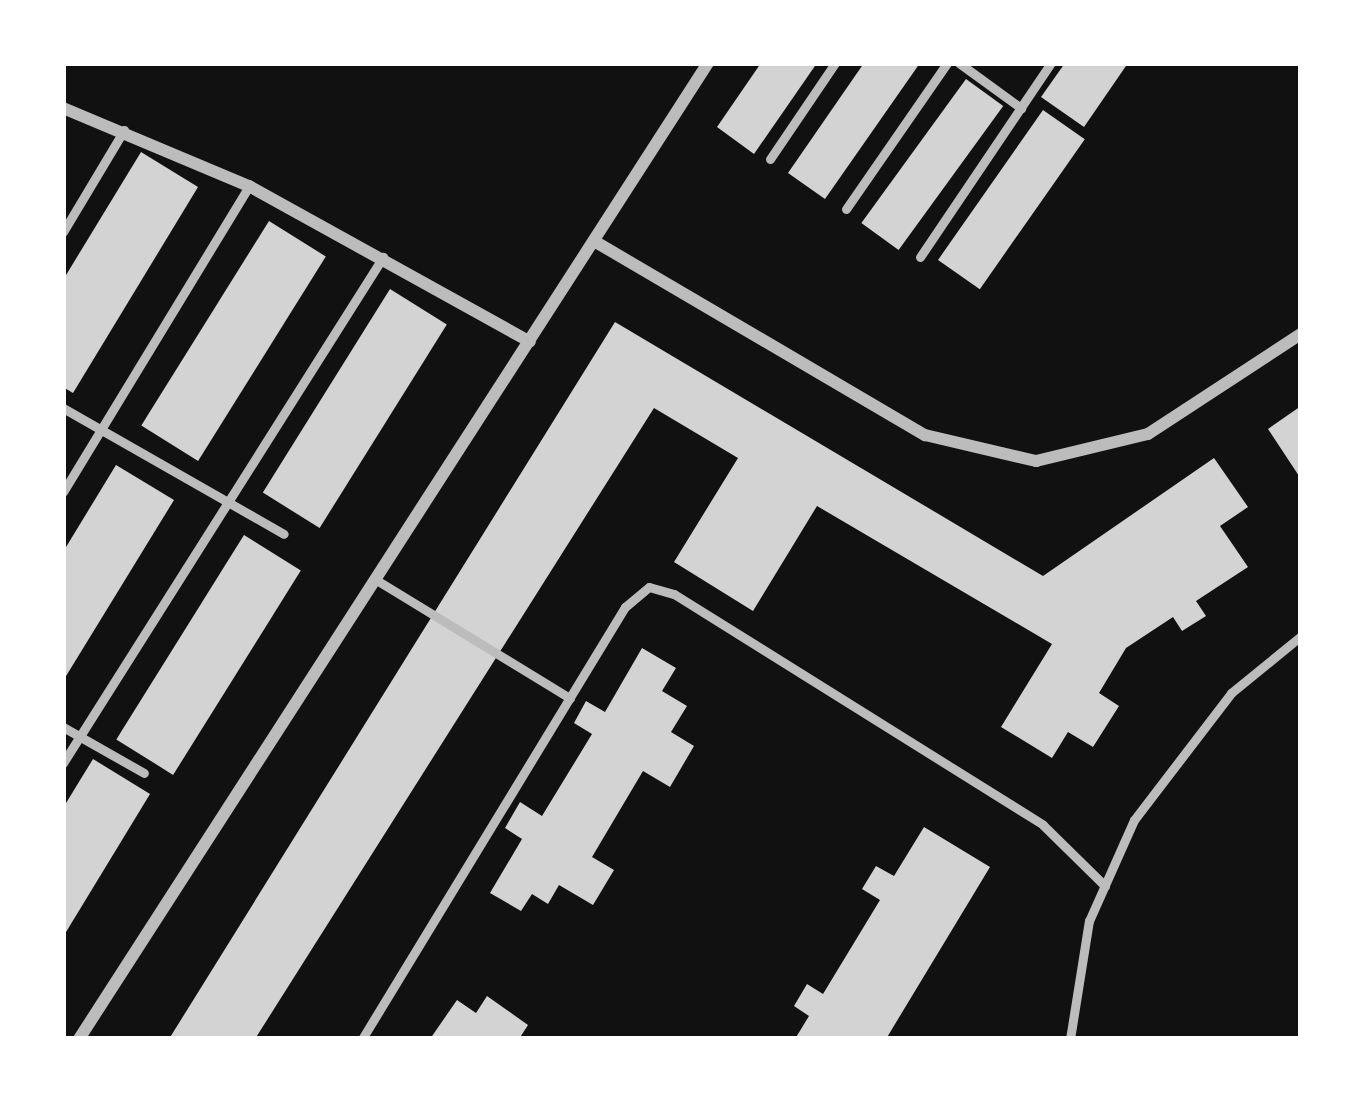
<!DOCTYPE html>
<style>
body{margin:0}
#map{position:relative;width:1364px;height:1102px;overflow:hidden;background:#111;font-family:"Fira Sans Condensed",sans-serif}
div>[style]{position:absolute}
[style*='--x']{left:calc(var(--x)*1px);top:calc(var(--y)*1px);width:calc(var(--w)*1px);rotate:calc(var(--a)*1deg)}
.building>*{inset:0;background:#d3d3d3;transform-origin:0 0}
.service>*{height:9px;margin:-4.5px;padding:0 4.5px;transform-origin:4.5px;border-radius:4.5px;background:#bcbcbc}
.minor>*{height:12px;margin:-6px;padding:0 6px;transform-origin:6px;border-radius:6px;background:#bcbcbc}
span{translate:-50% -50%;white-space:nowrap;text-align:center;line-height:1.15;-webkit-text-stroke:10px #fff;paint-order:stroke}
.frame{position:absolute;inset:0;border:66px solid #fff;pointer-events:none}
</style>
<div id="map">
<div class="building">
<div style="clip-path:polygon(761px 63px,817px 63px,754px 154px,717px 127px)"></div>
<div style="clip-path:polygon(864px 63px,920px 63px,825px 199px,788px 173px)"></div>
<div style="clip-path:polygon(1065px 63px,1128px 63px,1084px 127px,1041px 97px)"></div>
<div style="left:966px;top:79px;width:46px;height:178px;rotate:36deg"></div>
<div style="left:1043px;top:110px;width:51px;height:183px;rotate:35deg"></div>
<div style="clip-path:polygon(141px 152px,198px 187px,73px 393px,63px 387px,63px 280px)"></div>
<div style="left:269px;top:221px;width:67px;height:241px;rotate:32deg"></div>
<div style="left:390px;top:289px;width:67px;height:240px;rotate:32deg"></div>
<div style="clip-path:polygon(615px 322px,1043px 576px,1214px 458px,1248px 507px,1220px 526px,1248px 567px,1196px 601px,1206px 616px,1182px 631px,1173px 617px,1126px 648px,1099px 693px,1119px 706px,1093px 747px,1068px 732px,1052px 758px,1001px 727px,1052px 644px,817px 506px,753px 611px,674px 562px,738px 458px,654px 408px,255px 1039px,169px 1039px)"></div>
<div style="clip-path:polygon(1301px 406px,1301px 479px,1268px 429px)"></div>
<div style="clip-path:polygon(116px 465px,174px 500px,63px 681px,63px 552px)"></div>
<div style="left:244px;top:535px;width:67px;height:241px;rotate:32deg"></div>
<div style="clip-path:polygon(642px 648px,676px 668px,662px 691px,687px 706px,671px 732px,694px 746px,670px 787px,643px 771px,592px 857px,614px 870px,593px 905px,559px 885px,548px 904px,532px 894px,521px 911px,490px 893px,522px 839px,505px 828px,520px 802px,542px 816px,592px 734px,574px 723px,586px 701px,605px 712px)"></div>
<div style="clip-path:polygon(93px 759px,150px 794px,63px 937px,63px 808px)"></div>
<div style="clip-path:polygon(924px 827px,990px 867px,886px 1039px,795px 1039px,809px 1016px,794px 1006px,807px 984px,823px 994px,880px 900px,862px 889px,876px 866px,894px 876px)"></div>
<div style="clip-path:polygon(487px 996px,528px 1025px,519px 1039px,430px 1039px,457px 1000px,476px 1013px)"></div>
</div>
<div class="service">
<div style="--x:959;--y:63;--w:77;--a:36"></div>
<div style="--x:770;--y:159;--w:116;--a:-55.9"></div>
<div style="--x:846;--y:209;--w:178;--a:-55.3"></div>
<div style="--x:63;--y:232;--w:119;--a:-59.1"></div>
<div style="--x:920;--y:257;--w:234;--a:-56"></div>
<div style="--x:63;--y:408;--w:254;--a:29.7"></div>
<div style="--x:63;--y:492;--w:358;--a:-58.7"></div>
<div style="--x:378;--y:581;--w:225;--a:31.4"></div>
<div style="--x:63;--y:727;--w:93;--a:29.6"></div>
<div style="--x:63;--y:763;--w:599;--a:-57.69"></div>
<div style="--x:362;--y:1039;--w:506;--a:-58.67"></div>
<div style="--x:625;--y:607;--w:31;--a:-40"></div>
<div style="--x:649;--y:587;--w:26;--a:16"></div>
<div style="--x:674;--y:594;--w:435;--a:32"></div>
<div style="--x:1043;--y:825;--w:87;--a:44.5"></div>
<div style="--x:1070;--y:1039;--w:120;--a:-80.9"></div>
<div style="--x:1089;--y:921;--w:111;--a:-66"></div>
<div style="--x:1134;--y:820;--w:160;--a:-52.6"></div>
<div style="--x:1231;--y:693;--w:90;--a:-39.2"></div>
</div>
<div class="minor">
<div style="--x:63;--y:108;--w:202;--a:22.8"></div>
<div style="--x:249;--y:186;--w:321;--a:29"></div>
<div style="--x:594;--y:241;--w:384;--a:30.4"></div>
<div style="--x:925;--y:435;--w:114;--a:13.2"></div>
<div style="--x:1036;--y:461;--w:115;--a:-13.6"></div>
<div style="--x:1148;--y:434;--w:183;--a:-33.2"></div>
<div style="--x:79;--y:1039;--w:1161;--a:-57.2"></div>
</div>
<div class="frame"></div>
</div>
